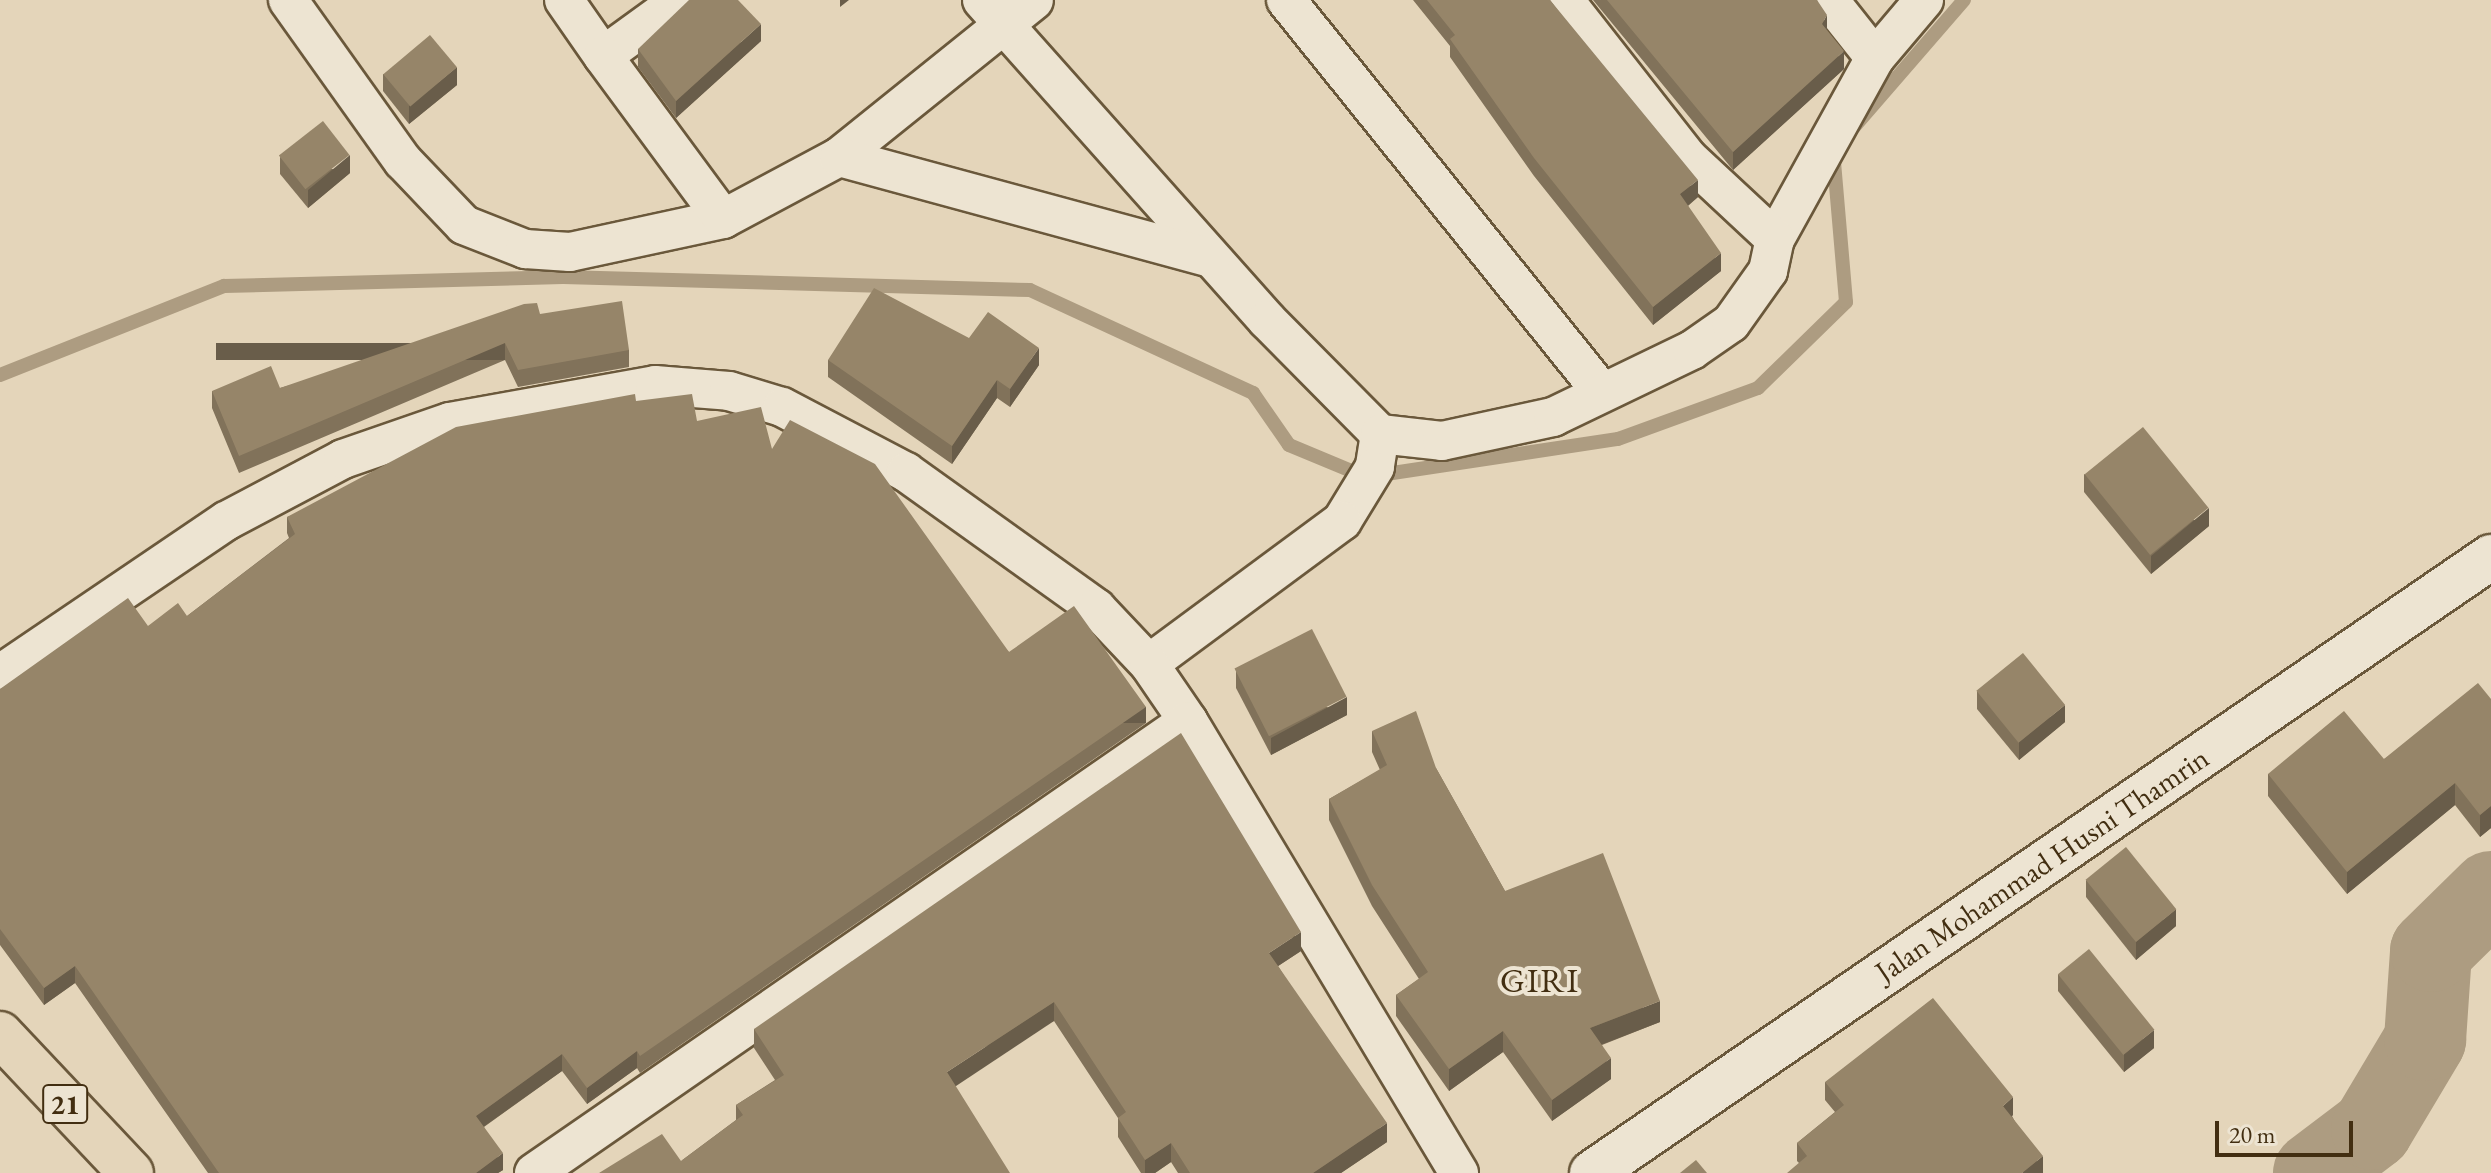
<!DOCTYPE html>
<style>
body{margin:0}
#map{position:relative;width:2491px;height:1173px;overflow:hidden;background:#e4d5ba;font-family:"EB Garamond",serif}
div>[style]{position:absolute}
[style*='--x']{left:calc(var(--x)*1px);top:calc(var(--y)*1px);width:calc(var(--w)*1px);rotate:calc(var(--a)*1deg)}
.stream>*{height:14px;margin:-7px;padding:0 7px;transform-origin:7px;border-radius:7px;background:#ad9c81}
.river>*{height:82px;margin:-41px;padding:0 41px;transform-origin:41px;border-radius:41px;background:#ad9c81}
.roads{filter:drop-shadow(2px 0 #6a583b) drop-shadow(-2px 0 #6a583b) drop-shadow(0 2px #6a583b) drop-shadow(0 -2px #6a583b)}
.minor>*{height:38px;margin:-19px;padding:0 19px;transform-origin:19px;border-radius:19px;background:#ede4d2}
.tertiary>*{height:44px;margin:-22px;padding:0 22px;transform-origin:22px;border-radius:22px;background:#ede4d2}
.trunk>*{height:44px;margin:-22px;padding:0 22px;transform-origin:22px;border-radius:22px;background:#e4d5ba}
.wall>*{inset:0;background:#81725a}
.shaded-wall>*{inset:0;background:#695d4a;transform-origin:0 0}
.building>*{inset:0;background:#968569;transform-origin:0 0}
span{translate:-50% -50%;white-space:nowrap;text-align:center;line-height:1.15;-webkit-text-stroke:8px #ede4d2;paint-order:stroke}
.shield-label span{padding:2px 6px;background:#ede4d2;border:2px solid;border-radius:6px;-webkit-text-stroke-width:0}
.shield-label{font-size:28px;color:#422e11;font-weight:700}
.street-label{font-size:30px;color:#422e11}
.quarter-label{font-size:34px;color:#422e11;letter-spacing:2px}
.scale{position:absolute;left:2215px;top:1121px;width:138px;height:36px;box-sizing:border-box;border:4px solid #422e11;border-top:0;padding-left:10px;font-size:24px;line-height:28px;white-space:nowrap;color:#422e11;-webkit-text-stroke:6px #ede4d2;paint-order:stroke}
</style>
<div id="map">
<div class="stream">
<div style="--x:1854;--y:127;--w:168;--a:-49.1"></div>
<div style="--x:0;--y:375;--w:241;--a:-21.7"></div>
<div style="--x:224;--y:286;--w:339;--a:-1.5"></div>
<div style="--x:563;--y:277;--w:467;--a:1.6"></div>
<div style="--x:1030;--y:290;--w:246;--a:24.8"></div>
<div style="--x:1253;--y:393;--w:63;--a:55.3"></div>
<div style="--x:1289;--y:445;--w:83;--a:22.6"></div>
<div style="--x:1366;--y:477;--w:255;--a:-8.6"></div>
<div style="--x:1618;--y:439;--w:149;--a:-20"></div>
<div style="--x:1758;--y:388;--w:123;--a:-44.3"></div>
<div style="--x:1846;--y:302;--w:152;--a:-94.9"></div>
</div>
<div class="river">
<div style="--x:2314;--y:1173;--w:73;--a:-37.2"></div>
<div style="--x:2372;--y:1129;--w:104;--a:-59.2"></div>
<div style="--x:2425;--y:1040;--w:89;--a:-86.1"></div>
<div style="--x:2431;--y:951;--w:84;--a:-44.5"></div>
</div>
<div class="roads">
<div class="minor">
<div style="--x:288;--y:0;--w:198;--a:54.5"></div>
<div style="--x:403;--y:161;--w:88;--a:46.4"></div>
<div style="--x:464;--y:225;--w:66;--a:21.5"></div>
<div style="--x:525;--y:249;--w:45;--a:3.8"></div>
<div style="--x:570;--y:252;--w:157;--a:-12.2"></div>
<div style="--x:723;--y:219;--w:132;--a:-28.1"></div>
<div style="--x:839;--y:157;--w:250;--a:-38.8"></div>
<div style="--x:564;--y:0;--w:68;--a:55.1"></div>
<div style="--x:680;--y:0;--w:95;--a:144"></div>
<div style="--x:603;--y:56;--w:202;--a:53.6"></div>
<div style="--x:982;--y:0;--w:429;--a:48.3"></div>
<div style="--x:1267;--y:320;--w:161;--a:45.3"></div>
<div style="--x:1380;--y:434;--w:33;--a:99"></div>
<div style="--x:1375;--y:467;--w:63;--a:121.4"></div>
<div style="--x:1342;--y:521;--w:240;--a:143.5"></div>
<div style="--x:1286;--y:0;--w:502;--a:51.14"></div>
<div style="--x:1829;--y:0;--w:74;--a:51.6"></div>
<div style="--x:839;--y:157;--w:385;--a:15.2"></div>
<div style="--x:1775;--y:239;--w:207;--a:-61.1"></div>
<div style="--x:1875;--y:58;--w:76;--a:-49.8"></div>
<div style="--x:1380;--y:434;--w:62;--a:6.4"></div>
<div style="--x:1442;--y:441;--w:114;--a:-12.2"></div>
<div style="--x:1553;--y:417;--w:154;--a:-25.7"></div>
<div style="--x:1692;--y:350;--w:47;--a:-34.7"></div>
<div style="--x:1731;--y:323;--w:64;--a:-54.6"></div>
<div style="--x:1768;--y:271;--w:33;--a:-78"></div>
<div style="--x:1775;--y:239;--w:119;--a:-137"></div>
<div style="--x:1688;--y:158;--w:201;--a:-128.1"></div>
<div style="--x:0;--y:674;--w:273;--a:-34.1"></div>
<div style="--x:226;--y:521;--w:132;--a:-27.9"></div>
<div style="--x:343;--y:459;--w:113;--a:-19.1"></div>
<div style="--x:450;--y:422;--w:208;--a:-10.2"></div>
<div style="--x:655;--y:385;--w:74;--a:4.6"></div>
<div style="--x:729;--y:391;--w:55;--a:16.8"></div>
<div style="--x:782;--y:407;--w:140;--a:27.7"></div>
<div style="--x:906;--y:472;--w:234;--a:35.6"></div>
<div style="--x:1096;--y:608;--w:77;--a:46.6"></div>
<div style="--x:1149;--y:664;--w:69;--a:55.6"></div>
<div style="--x:534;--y:1173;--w:795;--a:-34.65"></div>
<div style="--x:1188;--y:721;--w:527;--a:59.05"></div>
</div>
<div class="tertiary">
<div style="--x:1592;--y:1173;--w:1090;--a:-34.42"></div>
</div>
<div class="trunk">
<div style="--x:0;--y:1034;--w:191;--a:46.7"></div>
</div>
</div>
<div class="wall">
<div style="clip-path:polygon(1413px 0,1550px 0,1698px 197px,1688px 206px,1721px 271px,1653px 325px,1534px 176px,1450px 57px,1450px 46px)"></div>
<div style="clip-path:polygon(1593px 0,1817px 0,1827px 30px,1844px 69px,1733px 170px)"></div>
<div style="clip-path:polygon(761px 41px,676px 118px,638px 67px,638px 49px)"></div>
<div style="clip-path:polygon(383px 74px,457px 85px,409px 124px,383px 91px)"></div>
<div style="clip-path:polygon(280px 157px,350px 173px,308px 208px,280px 174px)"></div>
<div style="clip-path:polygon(540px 314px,629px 350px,629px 367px,518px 387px,505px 360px,239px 473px,212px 408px,212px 391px,280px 388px)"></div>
<div style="clip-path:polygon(969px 338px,1039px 365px,1010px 407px,997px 398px,952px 464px,828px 377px,828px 360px)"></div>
<div style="clip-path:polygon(636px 401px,697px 421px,772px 449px,1009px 652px,1146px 723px,640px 1073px,637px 1068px,587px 1104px,562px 1071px,484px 1127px,503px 1170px,498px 1173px,208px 1173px,75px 983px,44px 1005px,0 945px,0 689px,148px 626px,187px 616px,289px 538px,287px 533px,287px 517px)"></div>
<div style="clip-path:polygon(2084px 474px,2209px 526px,2151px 574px,2084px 492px)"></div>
<div style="clip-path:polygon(1236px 671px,1347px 715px,1271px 755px,1236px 688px)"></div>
<div style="clip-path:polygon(1977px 691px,2065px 722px,2019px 760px,1977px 709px)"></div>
<div style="clip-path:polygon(2491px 699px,2491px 828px,2480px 837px,2455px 805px,2347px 894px,2268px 796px,2268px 774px,2384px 759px)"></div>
<div style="clip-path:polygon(1372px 731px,1436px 768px,1505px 891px,1660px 1022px,1602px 1045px,1611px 1079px,1552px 1121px,1503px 1052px,1449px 1091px,1396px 1016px,1396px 995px,1419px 979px,1372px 906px,1329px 820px,1329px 799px,1380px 770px,1372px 752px)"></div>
<div style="clip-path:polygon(2086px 880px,2176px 926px,2136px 960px,2086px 897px)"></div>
<div style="clip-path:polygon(1301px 951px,1278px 966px,1387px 1142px,1341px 1173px,1178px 1173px,1171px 1162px,1155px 1173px,1141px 1173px,1118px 1137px,1118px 1118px,1054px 1021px,681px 1161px,736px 1120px,736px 1105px,775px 1080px,754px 1048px,754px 1029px)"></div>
<div style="clip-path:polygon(2058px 974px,2154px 1048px,2124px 1072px,2058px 991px)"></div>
<div style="clip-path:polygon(1825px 1082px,2013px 1115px,2012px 1116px,2043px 1173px,1799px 1163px,1797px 1161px,1797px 1143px,1835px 1112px,1825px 1100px)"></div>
</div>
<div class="shaded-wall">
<div style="clip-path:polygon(840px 0,849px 0,840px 7px)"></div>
<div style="clip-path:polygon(1827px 15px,1827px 32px,1822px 24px)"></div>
<div style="clip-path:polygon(761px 24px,761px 41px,676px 118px,676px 101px)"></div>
<div style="clip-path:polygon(1844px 51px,1844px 69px,1733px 170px,1733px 152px)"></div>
<div style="clip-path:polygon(457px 67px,457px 85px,409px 124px,409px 106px)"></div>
<div style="clip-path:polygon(350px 155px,350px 173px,308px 208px,308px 190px)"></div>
<div style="clip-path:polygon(1698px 180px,1698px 197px,1680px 212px,1680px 194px)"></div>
<div style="clip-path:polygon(1721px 253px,1721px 271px,1653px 325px,1653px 307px)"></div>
<div style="left:505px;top:343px;width:17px;height:289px;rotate:90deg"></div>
<div style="clip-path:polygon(1039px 348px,1039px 365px,1010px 407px,1010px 389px)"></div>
<div style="clip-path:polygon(997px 380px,997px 398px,952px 464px,952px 446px)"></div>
<div style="clip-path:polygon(2209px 508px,2209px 526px,2151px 574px,2151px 556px)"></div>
<div style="clip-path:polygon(1347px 697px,1347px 715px,1271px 755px,1271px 738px)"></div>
<div style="clip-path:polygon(2065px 705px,2065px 722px,2019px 760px,2019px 742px)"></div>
<div style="left:1146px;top:707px;width:16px;height:615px;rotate:90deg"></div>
<div style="clip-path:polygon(2455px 783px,2455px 805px,2347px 894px,2347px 872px)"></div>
<div style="clip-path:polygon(2491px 806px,2491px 828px,2480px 837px,2480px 815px)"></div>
<div style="clip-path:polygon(2176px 909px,2176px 926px,2136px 960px,2136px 942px)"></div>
<div style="clip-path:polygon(1301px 932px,1301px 951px,1269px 972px,1269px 953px)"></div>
<div style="clip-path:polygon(75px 966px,75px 983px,44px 1005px,44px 988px)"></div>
<div style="clip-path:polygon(1660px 1001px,1660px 1022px,1590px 1049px,1590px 1028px)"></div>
<div style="clip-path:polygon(1054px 1002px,1054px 1021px,947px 1092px,947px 1072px)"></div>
<div style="clip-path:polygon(2154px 1030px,2154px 1048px,2124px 1072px,2124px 1054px)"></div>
<div style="clip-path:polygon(1503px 1031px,1503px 1052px,1449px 1091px,1449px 1069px)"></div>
<div style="clip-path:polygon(637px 1051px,637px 1068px,587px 1104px,587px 1088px)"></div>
<div style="clip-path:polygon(562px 1054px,562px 1071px,476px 1132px,476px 1116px)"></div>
<div style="clip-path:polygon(1611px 1058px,1611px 1079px,1552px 1121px,1552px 1100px)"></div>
<div style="clip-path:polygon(2013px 1097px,2013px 1115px,2003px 1123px,2003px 1106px)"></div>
<div style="clip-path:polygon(1387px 1123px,1387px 1142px,1341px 1173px,1313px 1173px)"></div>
<div style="clip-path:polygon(1171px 1143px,1171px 1162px,1155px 1173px,1145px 1173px,1145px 1160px)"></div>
<div style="clip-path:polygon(503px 1153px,503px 1170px,498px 1173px,476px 1173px)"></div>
<div style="clip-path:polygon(2043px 1156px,2043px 1173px,2022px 1173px)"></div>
</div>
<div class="building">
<div style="clip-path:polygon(689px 0,738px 0,761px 24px,676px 101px,638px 49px)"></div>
<div style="clip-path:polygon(1427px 0,1550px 0,1698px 180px,1680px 194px,1721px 253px,1653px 307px,1534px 158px,1450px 39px,1455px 35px)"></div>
<div style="clip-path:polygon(1607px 0,1817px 0,1827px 15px,1822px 24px,1844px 51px,1733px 152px)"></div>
<div style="left:430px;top:35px;width:42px;height:61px;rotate:50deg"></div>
<div style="left:323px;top:121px;width:43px;height:56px;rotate:52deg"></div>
<div style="clip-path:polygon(874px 288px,969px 338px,988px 312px,1039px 348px,1010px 389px,997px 380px,952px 446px,828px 360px)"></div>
<div style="clip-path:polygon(622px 301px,629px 350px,518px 370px,505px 343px,239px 456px,212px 391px,271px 366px,280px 388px,524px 304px,537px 303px,540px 314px)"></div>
<div style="clip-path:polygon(635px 394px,636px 401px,692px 394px,697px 421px,761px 407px,772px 449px,790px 420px,875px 464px,1009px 652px,1074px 606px,1146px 707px,640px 1056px,637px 1051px,587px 1088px,562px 1054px,476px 1116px,503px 1153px,476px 1173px,219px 1173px,75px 966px,44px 988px,0 929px,0 689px,128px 598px,148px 626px,178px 603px,187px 616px,295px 534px,287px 517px,456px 427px)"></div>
<div style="left:2143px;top:427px;width:104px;height:75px;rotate:51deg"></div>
<div style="left:1312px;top:629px;width:76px;height:87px;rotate:63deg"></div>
<div style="left:2023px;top:653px;width:67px;height:60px;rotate:51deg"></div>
<div style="clip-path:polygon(2478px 683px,2491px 699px,2491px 806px,2480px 815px,2455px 783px,2347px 872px,2268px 774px,2344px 711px,2384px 759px)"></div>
<div style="clip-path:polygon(1416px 711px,1436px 768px,1505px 891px,1603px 853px,1660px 1001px,1590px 1028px,1611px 1058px,1552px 1100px,1503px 1031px,1449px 1069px,1396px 995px,1428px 972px,1372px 885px,1329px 799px,1387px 765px,1372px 731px)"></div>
<div style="clip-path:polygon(1181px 733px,1301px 932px,1269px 953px,1387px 1123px,1313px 1173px,1190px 1173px,1171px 1143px,1145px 1160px,1118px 1118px,1126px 1112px,1054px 1002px,947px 1072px,1010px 1173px,599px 1173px,662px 1134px,681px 1161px,743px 1115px,736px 1105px,784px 1075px,754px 1029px)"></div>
<div style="left:2126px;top:847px;width:80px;height:52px;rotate:51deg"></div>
<div style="left:2089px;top:949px;width:104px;height:40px;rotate:51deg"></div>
<div style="clip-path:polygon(1933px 998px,2013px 1097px,2003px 1106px,2043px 1156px,2022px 1173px,1787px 1173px,1807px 1156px,1797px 1143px,1844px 1105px,1825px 1082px)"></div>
<div style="clip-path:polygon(1696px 1160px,1707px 1173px,1680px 1173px)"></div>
</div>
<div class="shield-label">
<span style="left:65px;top:1104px">21</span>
</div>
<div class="street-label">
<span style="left:2042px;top:865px;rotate:-34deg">Jalan Mohammad Husni Thamrin</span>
</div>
<div class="quarter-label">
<span style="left:1540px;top:981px">GIRI</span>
</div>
<div class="scale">20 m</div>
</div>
